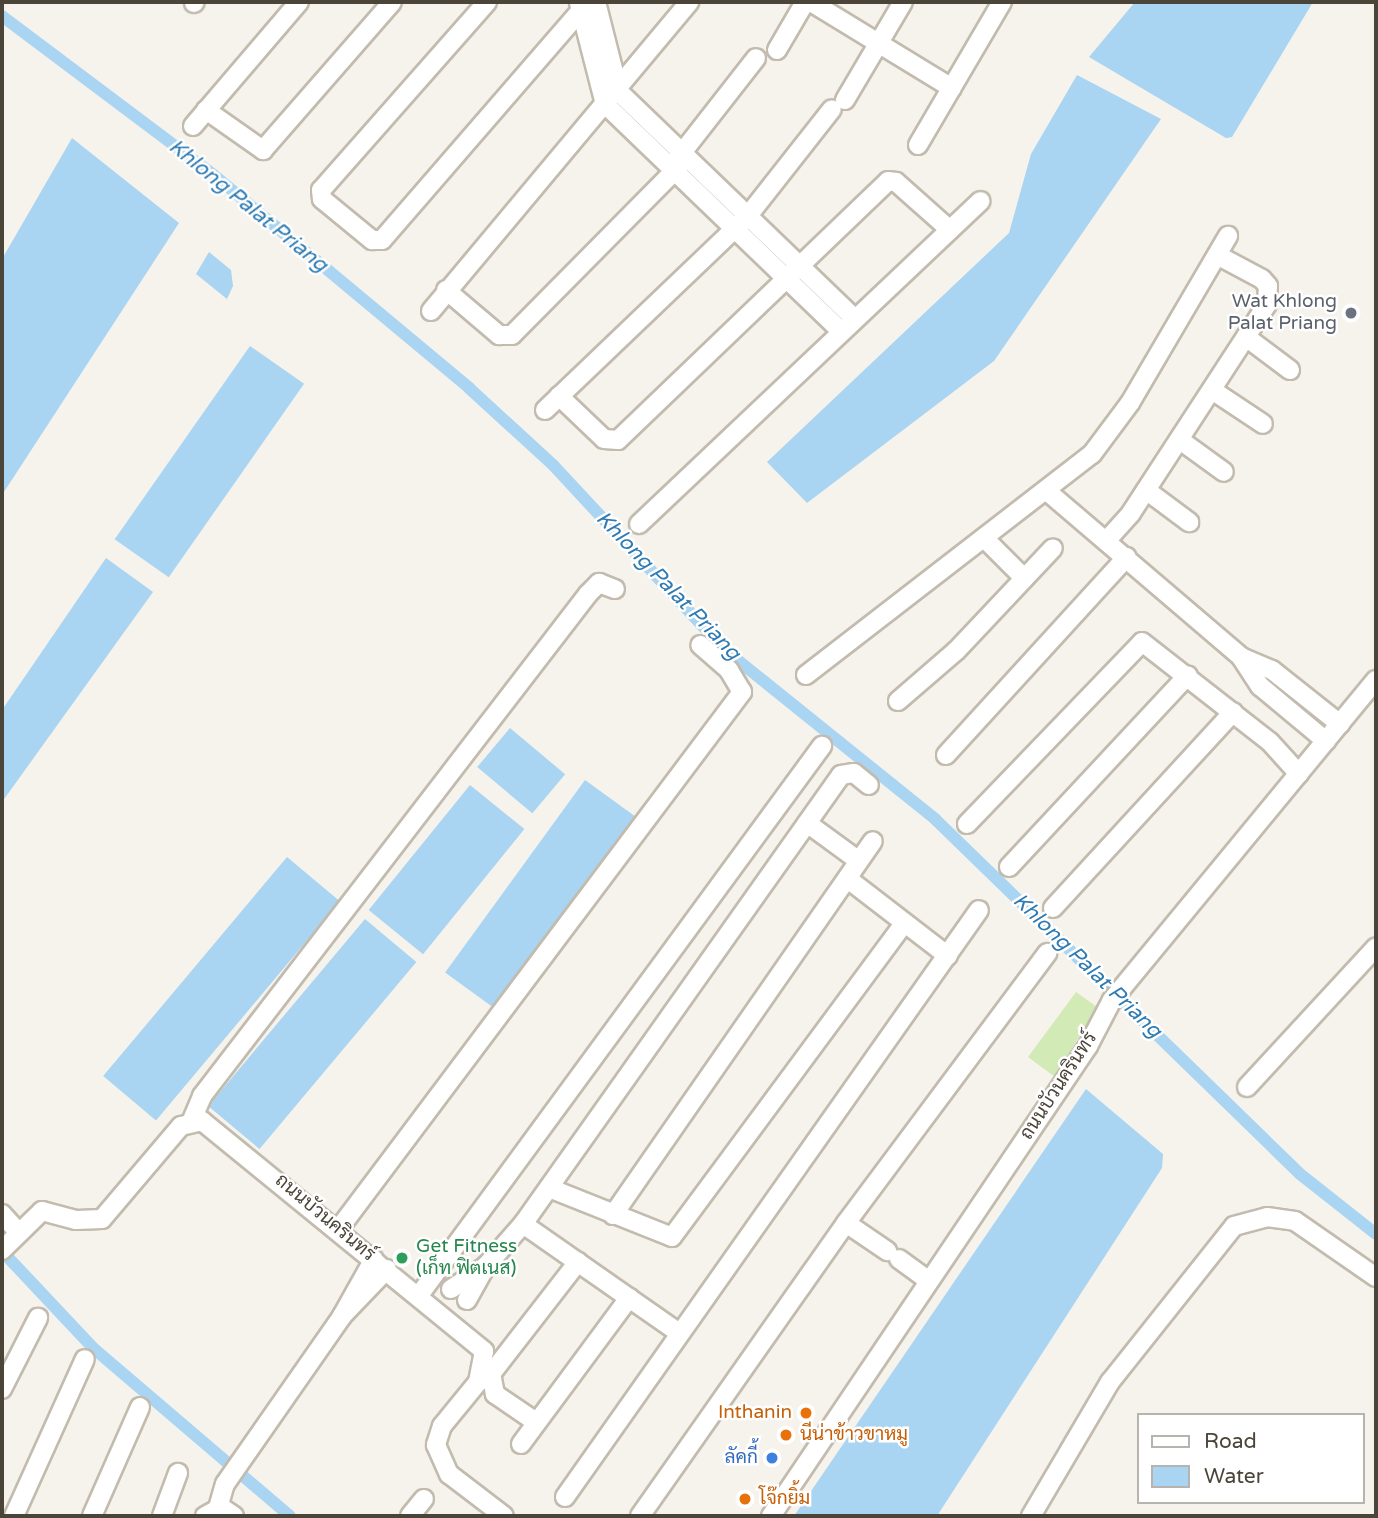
<!DOCTYPE html>
<meta charset="utf-8">
<style>
body{margin:0}
#map{position:relative;width:1378px;height:1518px;overflow:hidden;background:#f6f3ec;font-family:"Varela Round",Sarabun,sans-serif}
div>[style]{position:absolute}
[style*='--x']{left:calc(var(--x)*1px);top:calc(var(--y)*1px);width:calc(var(--w)*1px);rotate:calc(var(--a)*1deg)}
.green>*{inset:0;background:#d2eab5}
.water>*{inset:0;background:#a9d4f2;transform-origin:0 0}
.canal>*{height:12px;margin:-6px;padding:0 6px;transform-origin:6px;border-radius:6px;background:#a9d4f2}
.roads{filter:drop-shadow(2px 0 #c2bbae) drop-shadow(-2px 0 #c2bbae) drop-shadow(0 2px #c2bbae) drop-shadow(0 -2px #c2bbae)}
.minor>*{height:18px;margin:-9px;padding:0 9px;transform-origin:9px;border-radius:9px;background:#fff}
.dots>*{width:19px;height:19px;translate:-50% -50%;box-sizing:border-box;border:4px solid #fff;border-radius:50%}
span{translate:-50% -50%;white-space:nowrap;text-align:center;line-height:1.15;-webkit-text-stroke:5px #fff;paint-order:stroke}
.worship-label{font-size:19px;color:#5b616d}
.right{translate:-100% -50%;text-align:right}
.street-label{font-size:19px;color:#4b4439}
.leisure-label{font-size:19px;color:#27864d}
.left{translate:0 -50%;text-align:left}
.food-label{font-size:19px;color:#c56008}
.shop-label{font-size:19px;color:#366cbe}
.water-label{font-size:21px;color:#2e7ab2;font-style:italic}
.frame{position:absolute;inset:0;border:4px solid #4b4439;pointer-events:none}
.legend{position:absolute;left:1137px;top:1413px;width:228px;height:91px;box-sizing:border-box;background:#fff;border:2px solid #b7b4b0;margin:0;padding:9px 12px;list-style:none;font-size:21px;color:#4b4439}
.legend li{display:flex;align-items:center;gap:14px;height:35px}
.legend b{width:35px;border:2px solid #b7b4b0}
</style>
<div id="map">
<div class="green">
<div style="clip-path:polygon(1076px 992px,1097px 1007px,1055px 1077px,1028px 1057px)"></div>
</div>
<div class="water">
<div style="clip-path:polygon(1135px 2px,1313px 2px,1232px 137px,1226px 138px,1089px 57px)"></div>
<div style="clip-path:polygon(1077px 75px,1161px 119px,994px 361px,807px 503px,767px 462px,1009px 233px,1031px 154px)"></div>
<div style="clip-path:polygon(72px 138px,179px 223px,2px 495px,2px 259px)"></div>
<div style="clip-path:polygon(209px 252px,231px 270px,233px 286px,227px 299px,196px 274px)"></div>
<div style="left:250px;top:346px;width:66px;height:236px;rotate:35deg"></div>
<div style="clip-path:polygon(106px 558px,153px 592px,2px 802px,2px 710px)"></div>
<div style="left:510px;top:728px;width:72px;height:51px;rotate:40deg"></div>
<div style="left:585px;top:780px;width:69px;height:238px;rotate:36deg"></div>
<div style="left:470px;top:785px;width:70px;height:161px;rotate:39deg"></div>
<div style="left:287px;top:857px;width:69px;height:286px;rotate:40deg"></div>
<div style="left:365px;top:919px;width:67px;height:244px;rotate:40deg"></div>
<div style="clip-path:polygon(1086px 1089px,1163px 1154px,1162px 1168px,937px 1516px,794px 1516px)"></div>
</div>
<div class="canal">
<div style="--x:2;--y:16;--w:266;--a:36.9"></div>
<div style="--x:215;--y:176;--w:331;--a:39.8"></div>
<div style="--x:469;--y:388;--w:115;--a:42.5"></div>
<div style="--x:554;--y:466;--w:251;--a:47.1"></div>
<div style="--x:725;--y:650;--w:270;--a:38.8"></div>
<div style="--x:935;--y:819;--w:509;--a:44.2"></div>
<div style="--x:1300;--y:1174;--w:97;--a:38.3"></div>
<div style="--x:2;--y:1251;--w:132;--a:46.8"></div>
<div style="--x:92;--y:1347;--w:260;--a:40.5"></div>
</div>
<div class="roads">
<div class="minor">
<div style="--x:487;--y:2;--w:251;--a:131.4"></div>
<div style="--x:321;--y:190;--w:9;--a:84"></div>
<div style="--x:322;--y:199;--w:65;--a:39.4"></div>
<div style="--x:372;--y:240;--w:10;--a:0"></div>
<div style="--x:382;--y:240;--w:315;--a:-49.1"></div>
<div style="--x:596;--y:2;--w:93;--a:75.7"></div>
<div style="--x:619;--y:92;--w:325;--a:43.9"></div>
<div style="--x:811;--y:2;--w:165;--a:31.4"></div>
<div style="--x:194;--y:3;--w:1;--a:-45"></div>
<div style="--x:579;--y:3;--w:104;--a:75.6"></div>
<div style="--x:605;--y:104;--w:326;--a:43.9"></div>
<div style="--x:777;--y:50;--w:56;--a:-59.7"></div>
<div style="--x:845;--y:100;--w:114;--a:-59.4"></div>
<div style="--x:206;--y:110;--w:70;--a:35.1"></div>
<div style="--x:263;--y:150;--w:196;--a:-48.9"></div>
<div style="--x:193;--y:126;--w:163;--a:-49.5"></div>
<div style="--x:918;--y:145;--w:166;--a:-59.6"></div>
<div style="--x:674;--y:163;--w:133;--a:-52"></div>
<div style="--x:446;--y:290;--w:70;--a:40.3"></div>
<div style="--x:499;--y:335;--w:13;--a:0"></div>
<div style="--x:512;--y:335;--w:238;--a:-45.3"></div>
<div style="--x:431;--y:311;--w:403;--a:-50.1"></div>
<div style="--x:1246;--y:337;--w:55;--a:36.9"></div>
<div style="--x:1212;--y:390;--w:61;--a:33.7"></div>
<div style="--x:559;--y:396;--w:62;--a:43.7"></div>
<div style="--x:604;--y:439;--w:14;--a:4"></div>
<div style="--x:618;--y:440;--w:374;--a:-43.8"></div>
<div style="--x:888;--y:181;--w:8;--a:7"></div>
<div style="--x:896;--y:182;--w:71;--a:41.6"></div>
<div style="--x:545;--y:410;--w:279;--a:-43.7"></div>
<div style="--x:747;--y:217;--w:137;--a:-51.8"></div>
<div style="--x:1180;--y:440;--w:54;--a:36"></div>
<div style="--x:1146;--y:490;--w:54;--a:36.7"></div>
<div style="--x:1048;--y:492;--w:254;--a:40.5"></div>
<div style="--x:1241;--y:657;--w:35;--a:57"></div>
<div style="--x:1260;--y:686;--w:86;--a:39.8"></div>
<div style="--x:639;--y:524;--w:470;--a:-43.4"></div>
<div style="--x:986;--y:540;--w:54;--a:45"></div>
<div style="--x:1107;--y:540;--w:36;--a:-48"></div>
<div style="--x:1131;--y:513;--w:249;--a:-56.9"></div>
<div style="--x:1267;--y:304;--w:18;--a:-87"></div>
<div style="--x:1268;--y:286;--w:9;--a:-131"></div>
<div style="--x:1262;--y:279;--w:51;--a:-151.9"></div>
<div style="--x:1241;--y:657;--w:34;--a:23"></div>
<div style="--x:1272;--y:670;--w:87;--a:38.5"></div>
<div style="--x:806;--y:675;--w:361;--a:-37.7"></div>
<div style="--x:1092;--y:454;--w:64;--a:-53.3"></div>
<div style="--x:1130;--y:403;--w:194;--a:-59.6"></div>
<div style="--x:898;--y:701;--w:77;--a:-40.8"></div>
<div style="--x:956;--y:651;--w:141;--a:-46.7"></div>
<div style="--x:946;--y:755;--w:268;--a:-47.6"></div>
<div style="--x:807;--y:823;--w:64;--a:36.2"></div>
<div style="--x:967;--y:824;--w:252;--a:-46.1"></div>
<div style="--x:1142;--y:642;--w:162;--a:38"></div>
<div style="--x:1270;--y:742;--w:43;--a:47.8"></div>
<div style="--x:1009;--y:867;--w:262;--a:-47"></div>
<div style="--x:848;--y:879;--w:126;--a:37.6"></div>
<div style="--x:1053;--y:908;--w:266;--a:-47.4"></div>
<div style="--x:1247;--y:1087;--w:190;--a:-47.3"></div>
<div style="--x:192;--y:1120;--w:26;--a:-67"></div>
<div style="--x:202;--y:1096;--w:633;--a:-52.44"></div>
<div style="--x:588;--y:594;--w:16;--a:-45"></div>
<div style="--x:599;--y:583;--w:17;--a:21"></div>
<div style="--x:549;--y:1188;--w:132;--a:21.7"></div>
<div style="--x:672;--y:1237;--w:390;--a:-53.5"></div>
<div style="--x:2;--y:1214;--w:24;--a:48"></div>
<div style="--x:613;--y:1215;--w:455;--a:-55.2"></div>
<div style="--x:846;--y:1223;--w:50;--a:34.3"></div>
<div style="--x:523;--y:1224;--w:190;--a:34.9"></div>
<div style="--x:338;--y:1230;--w:673;--a:-53.1"></div>
<div style="--x:742;--y:692;--w:26;--a:-121"></div>
<div style="--x:729;--y:670;--w:38;--a:-139"></div>
<div style="--x:2;--y:1250;--w:56;--a:-44.3"></div>
<div style="--x:42;--y:1211;--w:35;--a:15"></div>
<div style="--x:76;--y:1220;--w:26;--a:-2"></div>
<div style="--x:102;--y:1219;--w:122;--a:-49.7"></div>
<div style="--x:181;--y:1126;--w:22;--a:-13"></div>
<div style="--x:202;--y:1121;--w:364;--a:39.2"></div>
<div style="--x:484;--y:1351;--w:32;--a:101"></div>
<div style="--x:478;--y:1382;--w:57;--a:129.3"></div>
<div style="--x:442;--y:1426;--w:20;--a:108"></div>
<div style="--x:436;--y:1445;--w:32;--a:66"></div>
<div style="--x:449;--y:1474;--w:69;--a:37.4"></div>
<div style="--x:899;--y:1259;--w:36;--a:36"></div>
<div style="--x:451;--y:1289;--w:42;--a:-33.3"></div>
<div style="--x:486;--y:1266;--w:56;--a:-48.6"></div>
<div style="--x:523;--y:1224;--w:550;--a:-54.69"></div>
<div style="--x:841;--y:775;--w:13;--a:-9"></div>
<div style="--x:854;--y:773;--w:19;--a:39"></div>
<div style="--x:420;--y:1294;--w:680;--a:-53.74"></div>
<div style="--x:467;--y:1300;--w:39;--a:-61"></div>
<div style="--x:342;--y:1316;--w:65;--a:-46.2"></div>
<div style="--x:2;--y:1389;--w:80;--a:-63.1"></div>
<div style="--x:536;--y:1422;--w:50;--a:-145.7"></div>
<div style="--x:495;--y:1394;--w:20;--a:-101"></div>
<div style="--x:491;--y:1374;--w:142;--a:-52.2"></div>
<div style="--x:521;--y:1444;--w:182;--a:-53.5"></div>
<div style="--x:565;--y:1497;--w:718;--a:-54.81"></div>
<div style="--x:218;--y:1508;--w:25;--a:-74"></div>
<div style="--x:225;--y:1484;--w:205;--a:-55.1"></div>
<div style="--x:342;--y:1316;--w:65;--a:-60.7"></div>
<div style="--x:14;--y:1516;--w:172;--a:-65.7"></div>
<div style="--x:92;--y:1516;--w:119;--a:-66.2"></div>
<div style="--x:162;--y:1516;--w:46;--a:-69.6"></div>
<div style="--x:205;--y:1516;--w:18;--a:-29"></div>
<div style="--x:221;--y:1507;--w:16;--a:35"></div>
<div style="--x:410;--y:1516;--w:22;--a:-51"></div>
<div style="--x:640;--y:1516;--w:358;--a:-54.9"></div>
<div style="--x:846;--y:1223;--w:337;--a:-53.3"></div>
<div style="--x:771;--y:1516;--w:567;--a:-56"></div>
<div style="--x:1088;--y:1046;--w:52;--a:-62.4"></div>
<div style="--x:1112;--y:1000;--w:415;--a:-50.5"></div>
<div style="--x:1031;--y:1516;--w:156;--a:-59.5"></div>
<div style="--x:1110;--y:1382;--w:199;--a:-51.5"></div>
<div style="--x:1234;--y:1226;--w:34;--a:-15"></div>
<div style="--x:1267;--y:1217;--w:28;--a:8"></div>
<div style="--x:1295;--y:1221;--w:98;--a:34.7"></div>
</div>
</div>
<div class="dots">
<div style="left:1351px;top:313px;background:#6b7280"></div>
<div style="left:402px;top:1258px;background:#2e9e5b"></div>
<div style="left:806px;top:1413px;background:#e8710a"></div>
<div style="left:786px;top:1435px;background:#e8710a"></div>
<div style="left:772px;top:1458px;background:#3f7fe0"></div>
<div style="left:745px;top:1499px;background:#e8710a"></div>
</div>
<div class="worship-label">
<span class="right" style="left:1337px;top:313px">Wat Khlong<br>Palat Priang</span>
</div>
<div class="street-label">
<span style="left:1059px;top:1086px;rotate:-57deg">ถนนบัวนครินทร์</span>
<span style="left:325px;top:1218px;rotate:40deg">ถนนบัวนครินทร์</span>
</div>
<div class="leisure-label">
<span class="left" style="left:416px;top:1258px">Get Fitness<br>(เก็ท ฟิตเนส)</span>
</div>
<div class="food-label">
<span class="right" style="left:792px;top:1413px">Inthanin</span>
<span class="left" style="left:800px;top:1435px">นีน่าข้าวขาหมู</span>
<span class="left" style="left:759px;top:1499px">โจ๊กยิ้ม</span>
</div>
<div class="shop-label">
<span class="right" style="left:758px;top:1458px">ลัคกี้</span>
</div>
<div class="water-label">
<span style="left:248px;top:206px;rotate:39deg">Khlong Palat Priang</span>
<span style="left:668px;top:586px;rotate:46deg">Khlong Palat Priang</span>
<span style="left:1087px;top:966px;rotate:44deg">Khlong Palat Priang</span>
</div>
<div class="frame"></div>
<ul class="legend">
<li><b style="height:9px;background:#fff"></b>Road</li>
<li><b style="height:19px;background:#a9d4f2"></b>Water</li>
</ul>
</div>
